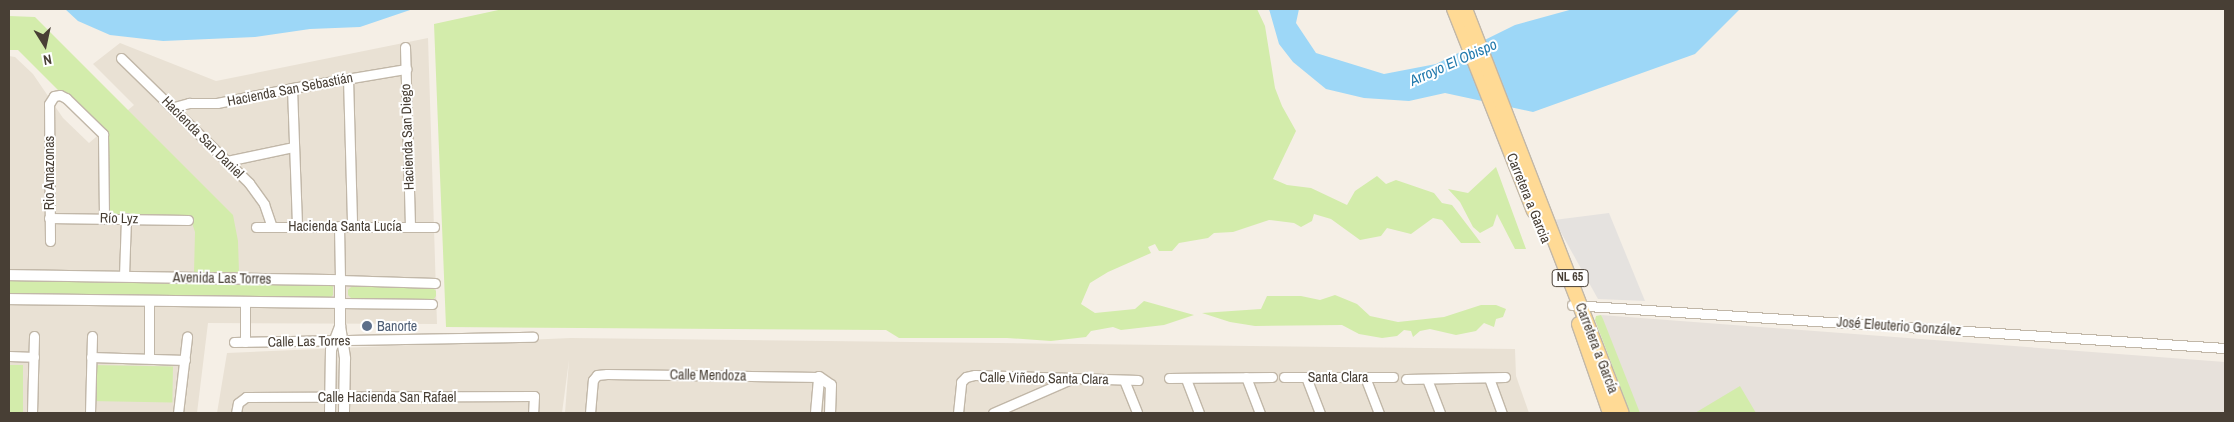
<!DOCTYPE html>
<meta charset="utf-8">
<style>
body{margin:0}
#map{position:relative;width:2234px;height:422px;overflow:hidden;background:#f5efe6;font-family:"Archivo Narrow",sans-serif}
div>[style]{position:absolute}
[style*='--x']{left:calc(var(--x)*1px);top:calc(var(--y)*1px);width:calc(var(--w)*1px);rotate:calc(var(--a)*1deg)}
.residential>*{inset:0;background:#e9e1d4}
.industrial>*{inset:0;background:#e7e1db}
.green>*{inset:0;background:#d3ecab;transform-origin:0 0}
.parking>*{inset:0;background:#e5e2df}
.water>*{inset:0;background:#9dd7f7}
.roads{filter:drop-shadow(1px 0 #c1b7a8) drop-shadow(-1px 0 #c1b7a8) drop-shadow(0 1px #c1b7a8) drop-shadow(0 -1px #c1b7a8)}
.minor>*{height:9px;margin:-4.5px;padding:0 4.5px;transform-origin:4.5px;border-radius:4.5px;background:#fff}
.tertiary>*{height:10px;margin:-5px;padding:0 5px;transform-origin:5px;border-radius:5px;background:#fff}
.primary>*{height:14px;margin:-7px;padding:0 7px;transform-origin:7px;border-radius:7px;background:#ffda95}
.dots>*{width:14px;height:14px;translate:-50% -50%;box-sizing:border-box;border:2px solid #fff;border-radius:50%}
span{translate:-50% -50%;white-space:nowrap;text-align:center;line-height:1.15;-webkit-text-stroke:4px #fff;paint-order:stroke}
.shield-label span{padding:1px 4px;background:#fff;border:1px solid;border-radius:4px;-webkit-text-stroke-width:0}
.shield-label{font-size:12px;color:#483f35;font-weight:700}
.street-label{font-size:14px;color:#483f35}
.service-label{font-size:14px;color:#4e5e75}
.left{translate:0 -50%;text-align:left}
.water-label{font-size:15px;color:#227aad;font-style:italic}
.frame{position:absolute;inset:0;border:10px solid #483f35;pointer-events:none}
.north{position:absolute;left:20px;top:20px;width:50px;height:50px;-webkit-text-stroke:4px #fff;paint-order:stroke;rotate:170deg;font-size:14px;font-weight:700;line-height:20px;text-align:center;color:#483f35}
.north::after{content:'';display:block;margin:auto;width:18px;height:22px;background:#483f35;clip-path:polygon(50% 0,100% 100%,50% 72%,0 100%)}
</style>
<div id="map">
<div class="residential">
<div style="clip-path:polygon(428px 38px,437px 324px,208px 323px,197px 413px,9px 413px,9px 56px,15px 57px,33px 74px,63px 118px,89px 143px,134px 105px,93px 64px,120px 43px,216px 81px)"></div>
<div style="clip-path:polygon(571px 338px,1515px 349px,1516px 376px,1529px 413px,565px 413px,569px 360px,562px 413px,217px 413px,227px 353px)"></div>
</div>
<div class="industrial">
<div style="clip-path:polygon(1601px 315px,2225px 362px,2225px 413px,1638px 413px)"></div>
</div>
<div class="green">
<div style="clip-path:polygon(503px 9px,1257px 9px,1265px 26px,1275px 88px,1282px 106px,1296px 131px,1273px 179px,1287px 185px,1311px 188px,1347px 205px,1355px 191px,1377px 176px,1386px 184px,1396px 180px,1434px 193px,1442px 203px,1452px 205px,1481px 243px,1461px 243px,1442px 220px,1433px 218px,1411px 234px,1387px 228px,1381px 236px,1360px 240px,1331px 219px,1314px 214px,1312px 221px,1301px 227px,1294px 223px,1269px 220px,1233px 232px,1214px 233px,1208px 238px,1179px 243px,1172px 251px,1159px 251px,1155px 244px,1148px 247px,1151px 253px,1108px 272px,1090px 283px,1081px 304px,1095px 313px,1135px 309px,1144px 301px,1194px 315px,1164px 325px,1121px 330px,1113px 327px,1091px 331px,1086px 337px,1051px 341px,1007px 338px,899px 338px,886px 330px,446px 327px,434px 24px)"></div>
<div style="clip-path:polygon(9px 16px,35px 17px,233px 215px,238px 241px,239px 272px,194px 273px,195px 232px,190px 217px,104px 215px,104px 136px,18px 50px,9px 50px)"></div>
<div style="clip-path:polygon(1496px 167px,1526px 249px,1515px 249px,1497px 214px,1493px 226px,1480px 233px,1473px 227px,1460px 202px,1448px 189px,1468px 193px)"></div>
<div style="clip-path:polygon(9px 276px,329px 280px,333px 287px,333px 295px,327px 301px,9px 295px)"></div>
<div style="clip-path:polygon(352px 286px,432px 287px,436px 291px,436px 296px,433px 300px,352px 299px,348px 295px,348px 290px)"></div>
<div style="clip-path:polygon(1335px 295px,1357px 304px,1370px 316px,1398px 322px,1444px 317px,1481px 305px,1496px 305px,1506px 309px,1503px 317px,1496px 319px,1494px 327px,1484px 323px,1476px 331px,1456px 335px,1430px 329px,1420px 331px,1413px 337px,1411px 331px,1404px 330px,1397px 336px,1382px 338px,1359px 334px,1342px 325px,1255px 326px,1230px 322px,1202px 313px,1261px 309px,1267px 296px,1301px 296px,1320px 300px)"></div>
<div style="clip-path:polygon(1601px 315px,1603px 319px,1640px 413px,1630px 413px,1595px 320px,1596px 316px)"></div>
<div style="left:9px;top:365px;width:14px;height:48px"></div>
<div style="left:90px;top:365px;width:83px;height:36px;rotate:1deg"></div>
<div style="clip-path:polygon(1740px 386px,1756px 413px,1695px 413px)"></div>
</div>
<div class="parking">
<div style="clip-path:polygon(1609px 213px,1645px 301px,1598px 299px,1554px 220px)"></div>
</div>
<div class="water">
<div style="clip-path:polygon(65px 9px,413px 9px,360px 27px,310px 29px,255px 37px,163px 41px,110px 35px,78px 21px)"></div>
<div style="clip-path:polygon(1269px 9px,1299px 9px,1296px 23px,1316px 53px,1384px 74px,1436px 64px,1515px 25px,1573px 9px,1740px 9px,1695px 54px,1533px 112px,1445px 93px,1409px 101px,1364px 98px,1326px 89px,1293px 62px,1279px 44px)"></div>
</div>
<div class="roads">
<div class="minor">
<div style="--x:405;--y:47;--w:179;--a:88.4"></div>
<div style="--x:121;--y:58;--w:179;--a:44.3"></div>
<div style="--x:249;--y:183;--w:26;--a:54"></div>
<div style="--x:264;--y:204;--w:24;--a:71"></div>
<div style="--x:348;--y:78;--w:147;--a:88.4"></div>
<div style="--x:292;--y:88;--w:138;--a:87.9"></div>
<div style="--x:174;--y:107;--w:16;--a:-15"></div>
<div style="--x:189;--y:103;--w:28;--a:0"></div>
<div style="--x:217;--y:103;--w:76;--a:-11.3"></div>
<div style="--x:292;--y:88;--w:116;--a:-9.5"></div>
<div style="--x:227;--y:161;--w:67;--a:-12"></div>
<div style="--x:49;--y:218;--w:139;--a:0.8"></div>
<div style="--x:339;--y:226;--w:54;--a:88.9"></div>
<div style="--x:340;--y:280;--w:95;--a:1.8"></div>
<div style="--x:256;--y:227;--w:178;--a:0"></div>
<div style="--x:50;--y:241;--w:137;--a:-90.4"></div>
<div style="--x:49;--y:104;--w:9;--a:-58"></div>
<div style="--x:54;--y:96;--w:6;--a:-9"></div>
<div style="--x:60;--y:95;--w:7;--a:27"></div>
<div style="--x:66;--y:98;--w:52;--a:44.2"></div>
<div style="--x:103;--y:134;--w:84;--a:89.3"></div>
<div style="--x:124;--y:276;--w:58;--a:-88"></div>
<div style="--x:245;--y:302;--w:40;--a:90"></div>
<div style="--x:340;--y:303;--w:92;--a:0.6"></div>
<div style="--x:1572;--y:305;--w:654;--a:3.77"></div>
<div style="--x:234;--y:342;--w:299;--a:-1"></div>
<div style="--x:9;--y:356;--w:25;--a:2"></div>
<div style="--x:91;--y:357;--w:94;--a:1.8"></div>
<div style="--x:149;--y:358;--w:57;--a:-90"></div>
<div style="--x:1246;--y:377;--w:39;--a:69"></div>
<div style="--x:1284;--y:377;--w:109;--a:0"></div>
<div style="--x:1306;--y:377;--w:39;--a:69"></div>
<div style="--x:1365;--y:377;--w:39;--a:69"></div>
<div style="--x:1169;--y:378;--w:103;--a:-0.6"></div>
<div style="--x:1489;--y:378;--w:37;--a:70"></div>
<div style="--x:1186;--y:379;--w:36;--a:69"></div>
<div style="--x:1406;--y:379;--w:99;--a:-1.2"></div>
<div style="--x:1427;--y:379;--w:36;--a:69"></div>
<div style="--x:1124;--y:380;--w:35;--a:68"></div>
<div style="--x:32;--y:413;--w:77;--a:-88.5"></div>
<div style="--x:90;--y:413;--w:77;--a:-88.5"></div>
<div style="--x:178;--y:413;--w:77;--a:-83.2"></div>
<div style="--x:236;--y:413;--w:10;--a:-79"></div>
<div style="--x:238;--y:403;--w:10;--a:-37"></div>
<div style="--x:246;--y:397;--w:288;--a:-0.2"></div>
<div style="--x:534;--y:396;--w:17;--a:93"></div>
<div style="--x:590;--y:413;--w:33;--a:-85"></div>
<div style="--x:593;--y:380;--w:6;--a:-51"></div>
<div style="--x:597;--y:375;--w:10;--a:-6"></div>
<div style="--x:607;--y:374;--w:212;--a:0.8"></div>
<div style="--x:958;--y:413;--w:31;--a:-84"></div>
<div style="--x:961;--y:382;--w:7;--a:-45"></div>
<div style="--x:966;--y:377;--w:9;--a:-13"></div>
<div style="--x:975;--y:375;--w:163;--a:1.8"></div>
<div style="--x:993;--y:413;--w:83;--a:-23.5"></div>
</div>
<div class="tertiary">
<div style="--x:9;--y:275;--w:331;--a:0.9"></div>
<div style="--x:340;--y:280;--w:46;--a:90"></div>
<div style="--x:340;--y:326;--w:33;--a:81"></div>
<div style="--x:345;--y:359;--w:54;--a:91.1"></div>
<div style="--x:9;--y:299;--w:331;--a:0.7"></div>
<div style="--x:330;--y:413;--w:63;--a:-89.1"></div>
<div style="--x:331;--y:350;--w:26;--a:-69"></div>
<div style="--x:816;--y:413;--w:36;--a:-85"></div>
<div style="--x:819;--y:377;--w:14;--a:34"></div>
<div style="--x:831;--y:385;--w:28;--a:92"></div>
</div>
<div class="primary">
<div style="--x:1454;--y:9;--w:217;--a:68.4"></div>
<div style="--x:1465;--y:9;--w:433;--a:68.8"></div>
<div style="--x:1579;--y:324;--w:94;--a:70.8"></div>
</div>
</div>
<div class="dots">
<div style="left:367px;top:326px;background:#5c6f8a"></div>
</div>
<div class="shield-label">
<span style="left:1570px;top:278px">NL 65</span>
</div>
<div class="street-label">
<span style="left:290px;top:89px;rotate:-11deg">Hacienda San Sebastián</span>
<span style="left:203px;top:137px;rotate:45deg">Hacienda San Daniel</span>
<span style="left:407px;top:137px;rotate:-92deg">Hacienda San Diego</span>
<span style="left:49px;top:173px;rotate:-90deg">Rio Amazonas</span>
<span style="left:1529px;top:198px;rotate:68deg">Carretera a Garcia</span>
<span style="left:119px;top:218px;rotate:1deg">Río Lyz</span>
<span style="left:345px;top:226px">Hacienda Santa Lucía</span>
<span style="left:222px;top:278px;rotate:1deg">Avenida Las Torres</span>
<span style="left:1899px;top:326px;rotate:4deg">José Eleuterio González</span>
<span style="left:309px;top:341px;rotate:-1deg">Calle Las Torres</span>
<span style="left:1597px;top:348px;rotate:69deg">Carretera a García</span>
<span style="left:708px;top:375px;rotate:1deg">Calle Mendoza</span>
<span style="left:1338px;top:377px">Santa Clara</span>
<span style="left:1044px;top:378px;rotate:1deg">Calle Viñedo Santa Clara</span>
<span style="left:387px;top:397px">Calle Hacienda San Rafael</span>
</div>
<div class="service-label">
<span class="left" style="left:377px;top:326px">Banorte</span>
</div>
<div class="water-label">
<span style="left:1453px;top:62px;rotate:-24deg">Arroyo El Obispo</span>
</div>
<div class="frame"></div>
<div class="north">N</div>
</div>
